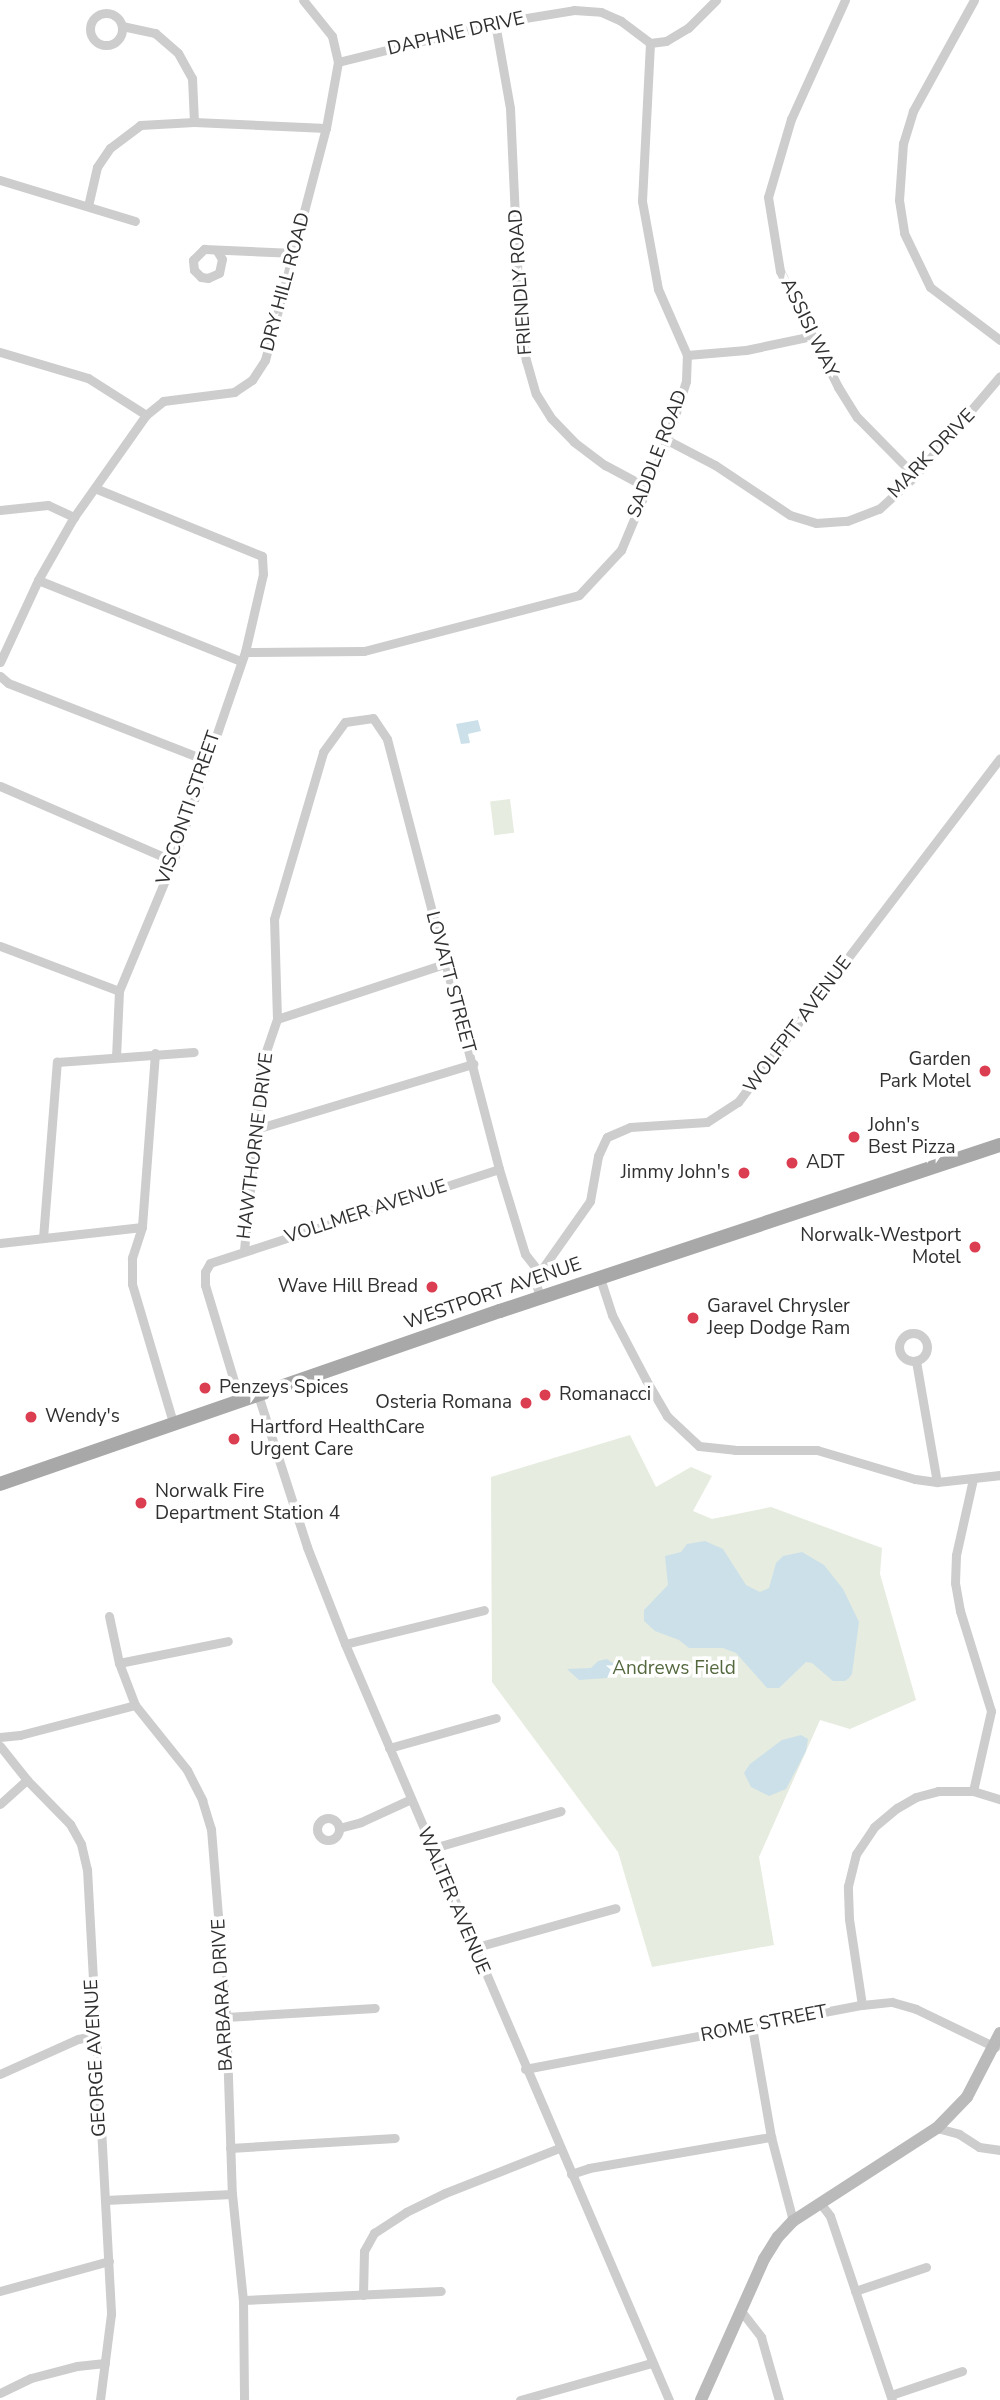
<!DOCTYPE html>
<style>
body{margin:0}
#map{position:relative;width:1000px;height:2400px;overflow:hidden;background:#fff;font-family:"Nunito Sans",sans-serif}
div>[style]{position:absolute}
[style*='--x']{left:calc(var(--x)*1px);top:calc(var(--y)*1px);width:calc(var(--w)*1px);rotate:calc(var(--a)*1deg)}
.green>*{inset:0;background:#e6ecdf;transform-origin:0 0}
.water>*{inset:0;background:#cce0ea}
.street>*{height:9px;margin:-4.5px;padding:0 4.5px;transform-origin:4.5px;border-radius:4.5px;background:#cdcdcd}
.street>.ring{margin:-4.5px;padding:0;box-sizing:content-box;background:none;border:9px solid #cdcdcd;border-radius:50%}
.secondary>*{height:12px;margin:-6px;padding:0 6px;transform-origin:6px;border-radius:6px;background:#bababa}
.primary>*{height:14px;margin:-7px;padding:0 7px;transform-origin:7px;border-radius:7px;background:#a8a8a8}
.dots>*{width:19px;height:19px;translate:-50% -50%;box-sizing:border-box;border:4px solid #fff;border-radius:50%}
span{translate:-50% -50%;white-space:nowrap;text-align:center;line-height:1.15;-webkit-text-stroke:7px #fff;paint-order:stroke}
.street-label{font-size:19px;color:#303030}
.poi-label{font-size:19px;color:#303030}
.right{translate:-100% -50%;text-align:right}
.left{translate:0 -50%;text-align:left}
.park-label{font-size:19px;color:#55693f}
</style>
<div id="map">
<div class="green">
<div style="left:510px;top:799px;width:34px;height:20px;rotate:83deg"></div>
<div style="clip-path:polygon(630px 1435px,656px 1487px,691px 1467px,712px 1476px,693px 1511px,712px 1519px,771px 1507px,882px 1548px,880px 1574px,916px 1700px,850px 1729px,820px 1720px,759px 1857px,774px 1945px,652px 1967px,618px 1852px,492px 1682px,491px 1477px)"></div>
</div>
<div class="water">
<div style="clip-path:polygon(478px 720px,481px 731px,468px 734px,470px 743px,461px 744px,456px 724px)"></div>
<div style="clip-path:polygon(705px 1541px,723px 1549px,746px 1585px,760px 1592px,769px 1588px,776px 1563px,783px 1556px,802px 1552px,824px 1565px,843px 1589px,859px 1622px,852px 1674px,849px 1678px,845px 1681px,833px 1681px,812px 1663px,806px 1662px,779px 1688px,767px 1688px,736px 1653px,723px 1648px,689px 1648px,679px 1640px,655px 1631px,644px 1621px,644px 1610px,668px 1585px,665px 1556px,681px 1552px,687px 1544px)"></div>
<div style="clip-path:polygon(607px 1659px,617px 1666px,607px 1678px,579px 1680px,567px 1669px,591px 1668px,598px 1661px)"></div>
<div style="clip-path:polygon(801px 1735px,808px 1739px,806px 1751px,786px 1789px,769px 1796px,751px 1787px,744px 1773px,750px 1764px,782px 1740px)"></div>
</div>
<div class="street">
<div style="--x:845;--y:0;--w:131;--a:114.4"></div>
<div style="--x:791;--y:119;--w:81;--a:106.4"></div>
<div style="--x:768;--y:197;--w:75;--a:80.8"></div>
<div style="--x:780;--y:271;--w:130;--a:63.4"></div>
<div style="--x:838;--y:387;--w:36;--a:58"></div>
<div style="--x:857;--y:417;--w:83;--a:45.5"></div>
<div style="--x:974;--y:0;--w:127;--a:118.8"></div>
<div style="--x:913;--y:111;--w:34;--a:107"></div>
<div style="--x:903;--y:143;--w:57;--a:94"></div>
<div style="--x:899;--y:200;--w:33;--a:81"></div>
<div style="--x:904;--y:233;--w:60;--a:64.3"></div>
<div style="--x:930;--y:287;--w:88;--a:37.1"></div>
<div class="ring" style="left:90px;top:13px;width:23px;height:23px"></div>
<div style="--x:495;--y:23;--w:86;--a:80"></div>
<div style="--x:510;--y:108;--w:219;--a:87.4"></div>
<div style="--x:520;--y:327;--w:34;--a:80"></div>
<div style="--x:526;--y:360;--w:35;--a:74"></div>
<div style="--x:536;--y:394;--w:28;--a:58"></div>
<div style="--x:551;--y:418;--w:33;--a:46"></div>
<div style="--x:574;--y:442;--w:39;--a:37"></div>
<div style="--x:605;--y:465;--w:47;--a:28.2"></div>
<div style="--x:122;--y:26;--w:34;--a:12"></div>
<div style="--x:155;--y:33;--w:30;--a:41"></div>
<div style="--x:178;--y:53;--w:29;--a:61"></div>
<div style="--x:192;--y:78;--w:44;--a:87.4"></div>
<div style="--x:650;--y:43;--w:16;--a:-7"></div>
<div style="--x:666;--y:41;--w:26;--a:-31"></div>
<div style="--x:688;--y:28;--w:40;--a:-45"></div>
<div style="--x:338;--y:62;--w:162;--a:-14"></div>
<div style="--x:495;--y:23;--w:80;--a:-9.3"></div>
<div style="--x:574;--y:10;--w:27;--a:4"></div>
<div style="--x:601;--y:12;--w:22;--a:24"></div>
<div style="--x:621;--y:21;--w:36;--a:37"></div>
<div style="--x:0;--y:180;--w:141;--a:16.9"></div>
<div style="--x:88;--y:206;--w:40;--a:-77"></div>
<div style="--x:97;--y:167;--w:23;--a:-56"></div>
<div style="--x:110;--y:148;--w:38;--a:-37"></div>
<div style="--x:140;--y:125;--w:54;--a:-3.2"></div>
<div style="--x:194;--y:122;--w:132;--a:2.6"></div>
<div style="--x:217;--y:251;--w:9;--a:58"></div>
<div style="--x:222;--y:259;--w:14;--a:102"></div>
<div style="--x:219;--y:273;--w:12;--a:156"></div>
<div style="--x:208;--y:278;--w:7;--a:-172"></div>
<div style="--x:201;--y:277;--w:10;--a:-135"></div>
<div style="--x:194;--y:270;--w:10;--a:-96"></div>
<div style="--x:193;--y:260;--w:16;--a:-45"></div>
<div style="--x:204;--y:249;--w:91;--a:2.5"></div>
<div style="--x:0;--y:352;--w:92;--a:16.5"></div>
<div style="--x:88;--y:378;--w:69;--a:32.5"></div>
<div style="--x:687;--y:355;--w:59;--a:-4.8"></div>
<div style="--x:746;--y:350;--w:67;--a:-12"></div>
<div style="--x:667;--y:440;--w:54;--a:27.5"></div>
<div style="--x:715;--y:465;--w:90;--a:33.7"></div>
<div style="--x:790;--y:515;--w:27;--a:17"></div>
<div style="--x:816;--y:523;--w:31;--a:-4"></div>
<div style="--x:847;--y:521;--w:34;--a:-21"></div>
<div style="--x:879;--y:509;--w:49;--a:-42.5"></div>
<div style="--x:915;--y:476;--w:131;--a:-49.6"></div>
<div style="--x:97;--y:489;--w:178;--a:22.1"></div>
<div style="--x:262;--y:556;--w:18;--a:87"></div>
<div style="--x:263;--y:574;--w:80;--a:103"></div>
<div style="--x:245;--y:652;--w:221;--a:109"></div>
<div style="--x:173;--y:861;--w:141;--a:112.6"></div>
<div style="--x:119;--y:991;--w:66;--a:92.6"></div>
<div style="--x:0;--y:510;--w:48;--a:-5.9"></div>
<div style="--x:48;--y:505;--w:29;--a:25"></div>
<div style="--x:38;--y:580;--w:219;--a:21.8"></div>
<div style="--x:245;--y:652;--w:119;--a:-0.5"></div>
<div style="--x:364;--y:651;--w:222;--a:-14.6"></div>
<div style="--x:579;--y:595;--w:62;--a:-47"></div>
<div style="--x:621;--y:550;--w:119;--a:-67.3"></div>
<div style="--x:667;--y:440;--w:62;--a:-72.1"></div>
<div style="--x:686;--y:381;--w:26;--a:-88"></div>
<div style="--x:687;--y:355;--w:72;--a:-113.7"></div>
<div style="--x:658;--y:289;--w:89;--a:-100.3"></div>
<div style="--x:642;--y:201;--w:158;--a:-87.1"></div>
<div style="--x:0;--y:662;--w:90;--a:-65.1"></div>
<div style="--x:38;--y:580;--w:73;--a:-60.3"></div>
<div style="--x:74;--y:517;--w:125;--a:-54.8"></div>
<div style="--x:146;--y:415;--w:22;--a:-39"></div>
<div style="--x:163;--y:401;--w:72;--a:-7.2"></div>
<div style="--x:234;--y:392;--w:22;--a:-34"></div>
<div style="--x:252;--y:380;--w:24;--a:-57"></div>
<div style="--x:265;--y:360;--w:240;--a:-75.3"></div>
<div style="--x:326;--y:128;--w:67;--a:-79.7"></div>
<div style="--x:338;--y:62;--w:27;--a:-103"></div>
<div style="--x:332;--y:36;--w:46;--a:-128.9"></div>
<div style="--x:0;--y:676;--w:11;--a:41"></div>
<div style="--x:8;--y:683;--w:212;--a:21.3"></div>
<div style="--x:0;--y:786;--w:189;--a:23.4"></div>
<div style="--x:0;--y:946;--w:127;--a:20.7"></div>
<div style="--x:277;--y:1019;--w:176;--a:-18.2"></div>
<div style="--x:155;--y:1053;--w:174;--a:94.3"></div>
<div style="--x:142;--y:1227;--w:33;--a:108"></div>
<div style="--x:132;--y:1258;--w:26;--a:90"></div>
<div style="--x:132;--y:1284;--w:144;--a:73.5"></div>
<div style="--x:256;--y:1129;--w:227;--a:-16.7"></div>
<div style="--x:43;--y:1238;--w:177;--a:-85.5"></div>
<div style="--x:57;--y:1062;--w:137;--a:-4.2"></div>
<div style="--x:0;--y:1243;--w:143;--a:-6.4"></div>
<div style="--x:244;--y:1250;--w:191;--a:-84.3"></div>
<div style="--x:263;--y:1060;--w:43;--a:-71.1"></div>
<div style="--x:277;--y:1019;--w:100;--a:-91.7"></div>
<div style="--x:274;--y:919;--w:174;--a:-73.6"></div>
<div style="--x:323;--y:752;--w:37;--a:-54"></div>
<div style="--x:345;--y:722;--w:28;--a:-8"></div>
<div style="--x:373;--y:718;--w:25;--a:56"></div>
<div style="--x:387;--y:739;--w:444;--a:75.4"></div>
<div style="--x:499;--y:1169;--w:89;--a:73"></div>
<div style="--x:525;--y:1254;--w:23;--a:52"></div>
<div style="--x:600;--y:1278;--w:39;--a:72"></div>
<div style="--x:612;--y:1315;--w:73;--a:62.4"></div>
<div style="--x:646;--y:1380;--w:42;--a:59.7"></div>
<div style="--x:667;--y:1416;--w:44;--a:43.2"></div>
<div style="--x:699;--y:1446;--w:36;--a:6"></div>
<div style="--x:735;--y:1450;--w:82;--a:0"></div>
<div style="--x:817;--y:1450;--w:102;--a:16.5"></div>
<div style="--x:915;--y:1479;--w:22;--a:8"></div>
<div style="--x:937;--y:1482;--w:63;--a:-6.3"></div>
<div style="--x:540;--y:1298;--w:20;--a:-105"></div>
<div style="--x:535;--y:1279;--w:95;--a:-54.8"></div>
<div style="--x:590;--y:1201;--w:46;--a:-79.9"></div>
<div style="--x:598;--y:1156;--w:21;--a:-65"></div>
<div style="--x:607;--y:1137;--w:25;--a:-23"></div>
<div style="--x:630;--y:1127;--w:77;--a:-3.7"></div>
<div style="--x:707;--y:1122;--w:37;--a:-33"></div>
<div style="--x:738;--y:1102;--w:432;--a:-52.7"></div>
<div class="ring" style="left:899px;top:1333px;width:19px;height:19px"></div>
<div style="--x:916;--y:1361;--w:123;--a:80.2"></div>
<div style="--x:258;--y:1395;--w:160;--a:72.1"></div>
<div style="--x:307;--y:1547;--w:104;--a:68.6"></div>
<div style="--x:345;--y:1644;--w:823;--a:66.8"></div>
<div style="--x:240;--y:1401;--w:121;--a:-106.8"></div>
<div style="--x:205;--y:1285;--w:13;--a:-90"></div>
<div style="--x:205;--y:1272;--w:10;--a:-61"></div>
<div style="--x:210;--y:1263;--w:304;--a:-18"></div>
<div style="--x:109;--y:1616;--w:48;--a:78"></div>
<div style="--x:119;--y:1663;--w:45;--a:69.1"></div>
<div style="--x:135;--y:1705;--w:83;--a:51.3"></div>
<div style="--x:187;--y:1770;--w:34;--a:63"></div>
<div style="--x:202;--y:1800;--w:30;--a:73"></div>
<div style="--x:211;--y:1829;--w:189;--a:85.4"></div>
<div style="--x:226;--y:2017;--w:177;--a:88.1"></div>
<div style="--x:232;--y:2194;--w:107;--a:84.1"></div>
<div style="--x:243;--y:2300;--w:100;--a:89.4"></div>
<div style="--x:345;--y:1644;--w:143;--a:-13.7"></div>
<div style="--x:119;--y:1663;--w:111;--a:-11.4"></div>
<div style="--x:0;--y:1737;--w:20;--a:-6"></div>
<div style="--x:20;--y:1735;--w:119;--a:-14.6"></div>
<div style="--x:0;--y:1746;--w:43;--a:51.5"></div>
<div style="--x:27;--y:1780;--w:62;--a:45.7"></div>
<div style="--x:70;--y:1824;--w:23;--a:61"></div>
<div style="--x:81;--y:1844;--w:26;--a:77"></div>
<div style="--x:87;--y:1869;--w:446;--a:86.9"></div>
<div style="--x:111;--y:2314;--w:87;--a:97.3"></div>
<div style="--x:389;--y:1748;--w:111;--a:-15.7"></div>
<div style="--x:973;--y:1791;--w:82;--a:-77.3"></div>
<div style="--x:991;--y:1711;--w:105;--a:-107.2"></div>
<div style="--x:960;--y:1611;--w:28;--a:-100"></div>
<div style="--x:955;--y:1583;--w:28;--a:-88"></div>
<div style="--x:956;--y:1555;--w:78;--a:-77.4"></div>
<div style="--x:0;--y:1804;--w:36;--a:-42"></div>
<div class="ring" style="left:317px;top:1818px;width:13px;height:13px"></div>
<div style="--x:339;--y:1828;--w:23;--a:-15"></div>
<div style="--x:361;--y:1822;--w:53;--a:-24.6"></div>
<div style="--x:430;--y:1849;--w:136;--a:-16.2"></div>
<div style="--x:473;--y:1948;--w:148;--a:-15.6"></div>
<div style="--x:862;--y:2005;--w:87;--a:-98.6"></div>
<div style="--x:849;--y:1919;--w:33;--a:-92"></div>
<div style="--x:848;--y:1886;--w:33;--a:-76"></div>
<div style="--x:856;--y:1854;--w:32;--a:-56"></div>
<div style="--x:874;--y:1827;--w:30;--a:-40"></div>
<div style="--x:897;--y:1808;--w:22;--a:-30"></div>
<div style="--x:916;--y:1797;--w:23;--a:-15"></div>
<div style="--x:938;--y:1791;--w:35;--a:0"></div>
<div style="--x:973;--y:1791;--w:28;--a:17"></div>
<div style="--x:226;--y:2017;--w:149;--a:-3.5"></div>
<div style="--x:752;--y:2027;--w:112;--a:80.2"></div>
<div style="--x:771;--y:2137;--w:87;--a:75.3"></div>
<div style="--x:525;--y:2069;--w:343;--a:-10.8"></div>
<div style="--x:862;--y:2005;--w:30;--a:-6"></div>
<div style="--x:892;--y:2002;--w:25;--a:16"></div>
<div style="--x:916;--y:2009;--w:88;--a:25.7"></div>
<div style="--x:0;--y:2074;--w:85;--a:-24.2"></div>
<div style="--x:78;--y:2039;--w:16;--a:-11"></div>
<div style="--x:937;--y:2128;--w:23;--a:15"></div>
<div style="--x:959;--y:2134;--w:24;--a:33"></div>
<div style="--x:979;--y:2147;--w:21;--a:8"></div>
<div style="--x:230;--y:2148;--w:165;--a:-3.5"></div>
<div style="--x:571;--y:2174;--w:19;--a:-18"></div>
<div style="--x:589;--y:2168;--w:185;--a:-9.7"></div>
<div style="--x:105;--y:2200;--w:127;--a:-2.7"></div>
<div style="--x:820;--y:2203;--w:16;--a:52"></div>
<div style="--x:830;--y:2216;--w:194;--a:71.4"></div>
<div style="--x:0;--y:2291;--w:113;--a:-15.4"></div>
<div style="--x:855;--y:2291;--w:75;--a:-18.7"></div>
<div style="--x:363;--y:2295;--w:44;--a:-88.7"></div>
<div style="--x:364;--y:2251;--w:21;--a:-61"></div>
<div style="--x:374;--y:2233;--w:38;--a:-33"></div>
<div style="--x:406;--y:2212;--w:43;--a:-26"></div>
<div style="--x:445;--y:2193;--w:123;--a:-21.5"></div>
<div style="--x:243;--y:2300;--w:198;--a:-2.6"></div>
<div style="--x:741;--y:2311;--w:33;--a:52"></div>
<div style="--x:761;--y:2337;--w:66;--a:74.1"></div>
<div style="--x:0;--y:2393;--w:34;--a:-26"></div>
<div style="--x:31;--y:2378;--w:48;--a:-14.6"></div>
<div style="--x:77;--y:2366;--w:28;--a:-6"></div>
<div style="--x:891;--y:2395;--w:75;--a:-18.7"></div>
<div style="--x:520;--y:2400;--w:137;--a:-15.7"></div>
</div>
<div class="secondary">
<div style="--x:701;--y:2400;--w:154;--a:-65.9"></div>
<div style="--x:764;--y:2259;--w:26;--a:-58"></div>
<div style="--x:778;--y:2237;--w:22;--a:-47"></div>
<div style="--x:793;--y:2221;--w:171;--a:-32.9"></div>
<div style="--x:937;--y:2128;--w:43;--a:-45.9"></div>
<div style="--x:967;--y:2097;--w:72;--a:-62.7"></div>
</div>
<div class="primary">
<div style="--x:0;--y:1484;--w:529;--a:-19.09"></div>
<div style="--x:500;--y:1311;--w:527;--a:-18.37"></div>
</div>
<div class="dots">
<div style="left:985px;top:1071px;background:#db3d51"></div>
<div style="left:854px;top:1137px;background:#db3d51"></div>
<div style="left:792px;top:1163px;background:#db3d51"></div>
<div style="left:744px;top:1173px;background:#db3d51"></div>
<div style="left:975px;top:1247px;background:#db3d51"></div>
<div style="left:432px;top:1287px;background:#db3d51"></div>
<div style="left:693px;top:1318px;background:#db3d51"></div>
<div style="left:205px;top:1388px;background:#db3d51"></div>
<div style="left:545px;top:1395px;background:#db3d51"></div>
<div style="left:526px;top:1403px;background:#db3d51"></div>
<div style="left:31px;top:1417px;background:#db3d51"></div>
<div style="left:234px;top:1439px;background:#db3d51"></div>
<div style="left:141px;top:1503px;background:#db3d51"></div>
</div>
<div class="street-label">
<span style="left:456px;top:34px;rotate:-13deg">DAPHNE DRIVE</span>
<span style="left:286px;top:282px;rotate:-75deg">DRY HILL ROAD</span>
<span style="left:521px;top:282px;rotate:-94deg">FRIENDLY ROAD</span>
<span style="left:809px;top:328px;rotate:64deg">ASSISI WAY</span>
<span style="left:658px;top:454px;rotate:-69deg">SADDLE ROAD</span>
<span style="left:932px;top:454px;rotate:-46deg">MARK DRIVE</span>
<span style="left:189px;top:808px;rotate:-71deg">VISCONTI STREET</span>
<span style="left:450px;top:982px;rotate:75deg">LOVATT STREET</span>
<span style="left:798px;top:1025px;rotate:-53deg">WOLFPIT AVENUE</span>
<span style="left:256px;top:1146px;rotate:-83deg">HAWTHORNE DRIVE</span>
<span style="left:366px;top:1212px;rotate:-18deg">VOLLMER AVENUE</span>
<span style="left:493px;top:1294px;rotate:-19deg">WESTPORT AVENUE</span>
<span style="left:453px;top:1901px;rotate:67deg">WALTER AVENUE</span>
<span style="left:223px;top:1995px;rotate:-93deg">BARBARA DRIVE</span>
<span style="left:764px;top:2024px;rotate:-11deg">ROME STREET</span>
<span style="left:96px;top:2058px;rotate:-93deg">GEORGE AVENUE</span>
</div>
<div class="poi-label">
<span class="right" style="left:971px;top:1071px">Garden<br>Park Motel</span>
<span class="left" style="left:868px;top:1137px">John's<br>Best Pizza</span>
<span class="left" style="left:806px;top:1163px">ADT</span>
<span class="right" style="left:730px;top:1173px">Jimmy John's</span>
<span class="right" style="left:961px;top:1247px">Norwalk-Westport<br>Motel</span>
<span class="right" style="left:418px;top:1287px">Wave Hill Bread</span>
<span class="left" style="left:707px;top:1318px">Garavel Chrysler<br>Jeep Dodge Ram</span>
<span class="left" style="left:219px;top:1388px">Penzeys Spices</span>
<span class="left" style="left:559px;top:1395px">Romanacci</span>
<span class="right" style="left:512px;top:1403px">Osteria Romana</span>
<span class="left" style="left:45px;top:1417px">Wendy's</span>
<span class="left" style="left:250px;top:1439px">Hartford HealthCare<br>Urgent Care</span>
<span class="left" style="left:155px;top:1503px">Norwalk Fire<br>Department Station 4</span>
</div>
<div class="park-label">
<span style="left:674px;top:1669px">Andrews Field</span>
</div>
</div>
